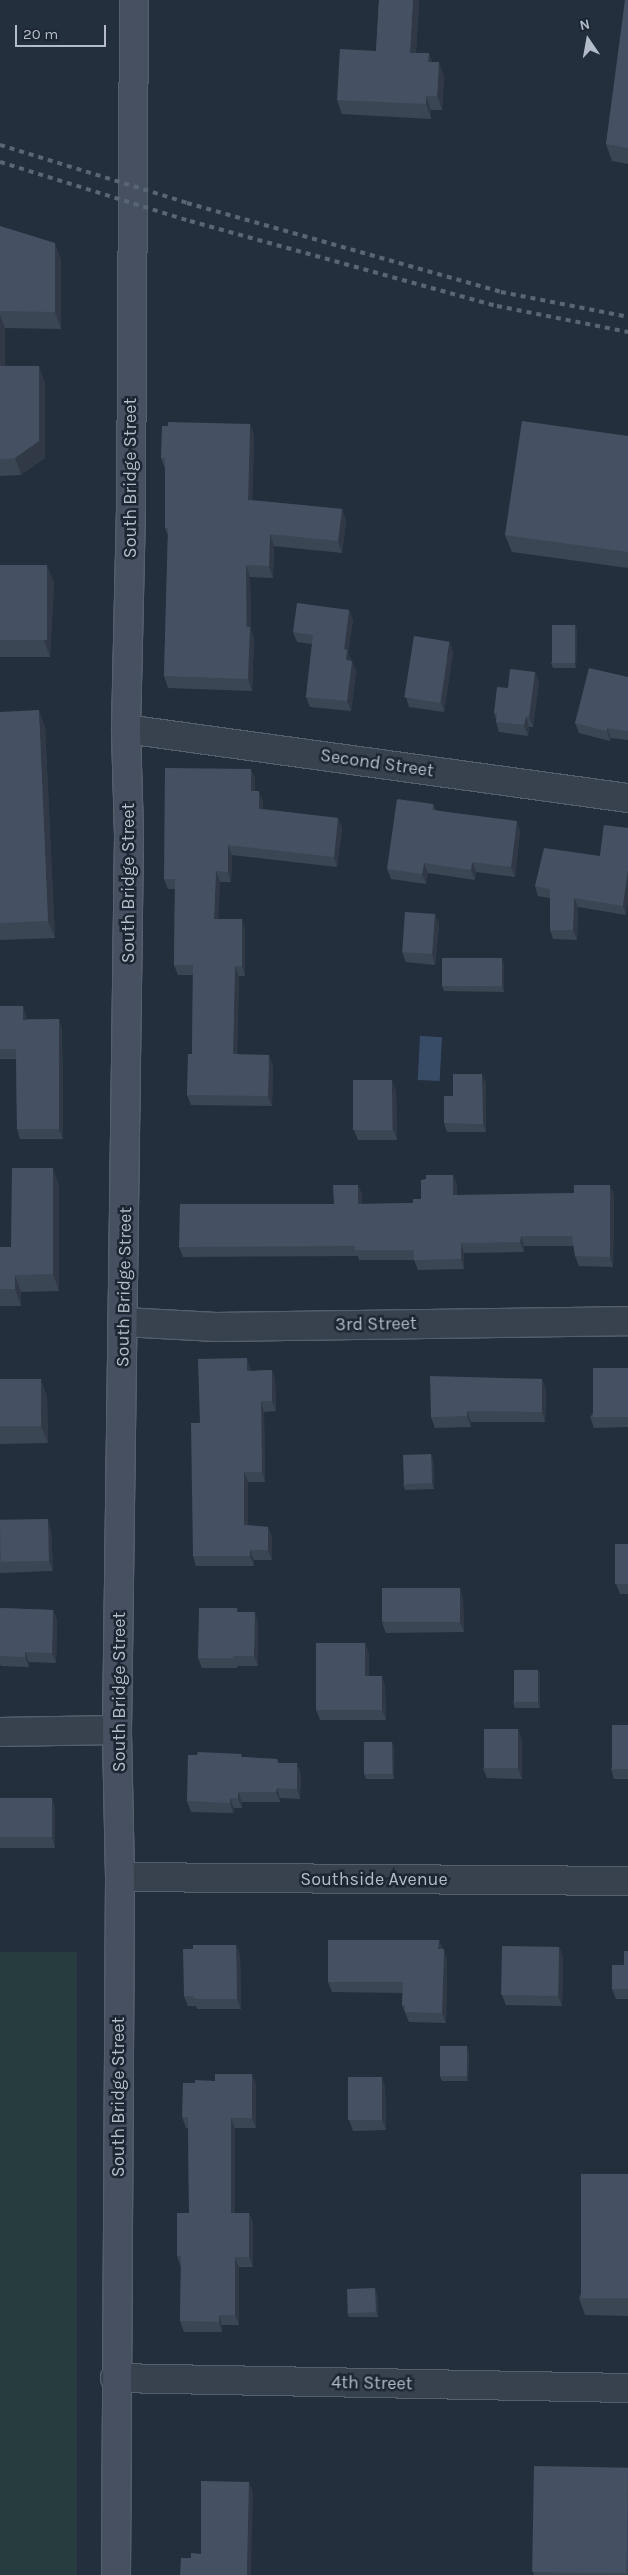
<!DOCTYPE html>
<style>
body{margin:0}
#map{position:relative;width:628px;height:2575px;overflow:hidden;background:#242f3e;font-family:Karla,sans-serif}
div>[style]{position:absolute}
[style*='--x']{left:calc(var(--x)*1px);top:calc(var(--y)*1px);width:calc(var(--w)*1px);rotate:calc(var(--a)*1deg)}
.green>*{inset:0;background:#263c3f;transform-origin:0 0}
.water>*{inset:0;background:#394c67;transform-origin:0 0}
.roads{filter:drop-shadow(1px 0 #565f6c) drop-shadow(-1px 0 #565f6c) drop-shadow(0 1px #565f6c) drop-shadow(0 -1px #565f6c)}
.street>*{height:28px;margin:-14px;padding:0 14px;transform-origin:14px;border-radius:14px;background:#38414e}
.secondary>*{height:28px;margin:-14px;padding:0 14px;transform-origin:14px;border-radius:14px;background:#465061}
.rail>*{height:4px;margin-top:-2px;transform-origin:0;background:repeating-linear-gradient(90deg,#5a6575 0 5px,transparent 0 10px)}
.wall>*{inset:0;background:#3b4654}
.shaded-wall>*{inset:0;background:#303945}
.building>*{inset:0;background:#455162;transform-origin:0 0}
span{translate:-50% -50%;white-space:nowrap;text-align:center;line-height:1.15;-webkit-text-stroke:5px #1d2633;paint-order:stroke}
.street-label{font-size:18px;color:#b4bcc9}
.north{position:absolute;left:563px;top:15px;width:50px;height:50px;-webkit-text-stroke:4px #1d2633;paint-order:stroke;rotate:348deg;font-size:14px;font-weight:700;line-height:20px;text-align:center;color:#b4bcc9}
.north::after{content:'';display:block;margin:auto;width:18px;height:22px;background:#b4bcc9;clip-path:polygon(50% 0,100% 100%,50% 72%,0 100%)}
.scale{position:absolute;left:15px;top:25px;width:91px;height:22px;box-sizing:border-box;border:2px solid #b4bcc9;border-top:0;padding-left:6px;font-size:15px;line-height:18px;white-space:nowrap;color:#b4bcc9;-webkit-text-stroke:4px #1d2633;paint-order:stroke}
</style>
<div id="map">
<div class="green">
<div style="left:77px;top:1952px;width:623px;height:77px;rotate:90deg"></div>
</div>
<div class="water">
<div style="left:420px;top:1036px;width:22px;height:44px;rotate:3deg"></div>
</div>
<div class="roads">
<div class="street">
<div style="--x:126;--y:729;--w:507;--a:7.83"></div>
<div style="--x:124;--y:1322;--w:92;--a:3.1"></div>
<div style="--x:216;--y:1327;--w:412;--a:-0.8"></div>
<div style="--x:0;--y:1732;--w:117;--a:-1"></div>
<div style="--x:120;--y:1877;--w:508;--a:0.45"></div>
<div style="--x:115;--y:2378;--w:513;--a:1.12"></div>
</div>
<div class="secondary">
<div style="--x:116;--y:2575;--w:698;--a:-89.67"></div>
<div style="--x:120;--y:1877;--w:147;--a:-91.2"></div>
<div style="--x:117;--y:1730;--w:897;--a:-89.23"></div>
<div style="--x:129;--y:833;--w:104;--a:-91.7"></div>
<div style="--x:126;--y:729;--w:221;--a:-88.7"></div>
<div style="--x:131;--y:508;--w:508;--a:-89.66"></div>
</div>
</div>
<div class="rail">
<div style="--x:0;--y:145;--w:196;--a:17.2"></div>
<div style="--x:187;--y:203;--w:326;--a:15.8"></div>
<div style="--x:501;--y:292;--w:129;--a:11.1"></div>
<div style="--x:0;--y:162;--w:199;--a:17.3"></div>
<div style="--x:190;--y:221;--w:319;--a:15.5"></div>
<div style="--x:497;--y:306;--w:134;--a:11.2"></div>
</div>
<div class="wall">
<div style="clip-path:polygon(379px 0,419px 0,416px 53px,429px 53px,432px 62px,444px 76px,442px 110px,431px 110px,431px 119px,342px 114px,337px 100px,376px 51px)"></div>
<div style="clip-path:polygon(628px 0,628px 164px,612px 161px,606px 144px)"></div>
<div style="clip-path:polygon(0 226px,61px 260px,61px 329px,5px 328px,5px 366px,45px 383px,45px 458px,21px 475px,0 476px)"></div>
<div style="clip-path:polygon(250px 424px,254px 436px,252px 500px,342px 509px,346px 521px,342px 553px,274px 546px,273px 578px,250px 577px,251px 629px,254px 639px,252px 691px,168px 688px,164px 676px,168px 535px,165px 528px,165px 469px,161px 458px)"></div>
<div style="clip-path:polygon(628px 436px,628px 568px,512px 552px,505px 535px)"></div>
<div style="clip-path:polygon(0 565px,54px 582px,50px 657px,0 657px)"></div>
<div style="clip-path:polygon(349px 610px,353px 620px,348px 653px,356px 671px,351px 711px,310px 707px,306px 697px,312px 644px,297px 642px,293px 632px)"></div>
<div style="clip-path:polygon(575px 625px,577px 630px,576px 668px,553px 668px,551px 663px)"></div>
<div style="clip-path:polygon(453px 652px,444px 712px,409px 707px,406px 697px)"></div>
<div style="clip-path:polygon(535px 672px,539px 682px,533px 727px,529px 727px,528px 736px,499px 732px,496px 722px,496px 719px,494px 713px,508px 688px)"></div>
<div style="clip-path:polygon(628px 677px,628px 740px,611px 738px,610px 741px,579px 733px,575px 723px)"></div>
<div style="clip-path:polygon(0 712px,45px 727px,55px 938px,0 940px)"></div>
<div style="clip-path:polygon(251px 769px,255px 779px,255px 791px,263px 801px,263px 809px,338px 818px,342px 828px,337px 867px,232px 855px,231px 882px,220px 882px,218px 919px,242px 919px,245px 930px,245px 976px,239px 976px,237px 1054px,273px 1065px,272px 1106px,191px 1105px,187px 1095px,192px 1054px,193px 975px,178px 975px,174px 965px,175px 889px,168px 889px,164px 879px)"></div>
<div style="clip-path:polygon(433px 804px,435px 810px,520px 831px,515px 877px,476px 872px,475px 880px,428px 873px,426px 884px,391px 879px,387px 869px)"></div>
<div style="clip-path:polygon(604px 825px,626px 915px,578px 907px,577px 940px,553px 939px,550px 930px,550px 898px,538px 896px,535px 886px,600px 856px)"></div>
<div style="clip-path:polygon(439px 924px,435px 965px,406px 962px,402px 952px)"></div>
<div style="clip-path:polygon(504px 964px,504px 992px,444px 991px,442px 986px)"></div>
<div style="clip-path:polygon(0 1006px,23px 1006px,26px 1016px,26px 1019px,59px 1019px,62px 1029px,63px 1139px,20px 1139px,17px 1129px,16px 1059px,0 1059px)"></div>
<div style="clip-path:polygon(486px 1083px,486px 1132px,447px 1132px,444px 1123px,453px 1096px)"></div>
<div style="clip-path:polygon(396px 1090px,397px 1140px,358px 1140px,354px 1130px)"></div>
<div style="clip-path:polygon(453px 1175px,457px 1185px,457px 1195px,614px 1195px,613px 1267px,579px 1266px,575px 1256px,574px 1246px,524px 1246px,524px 1252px,464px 1253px,464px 1269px,418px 1270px,414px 1260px,359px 1260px,358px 1256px,183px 1257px,179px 1247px,334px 1204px,358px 1185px,362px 1195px,362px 1204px,413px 1203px,421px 1199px,426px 1179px)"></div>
<div style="clip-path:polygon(59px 1185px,59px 1291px,21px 1292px,21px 1306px,0 1306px,0 1247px,11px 1247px)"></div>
<div style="clip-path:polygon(250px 1368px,251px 1371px,272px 1370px,275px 1380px,276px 1411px,264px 1412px,265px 1482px,248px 1482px,248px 1525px,268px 1527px,272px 1537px,272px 1560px,254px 1560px,254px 1566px,196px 1566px,193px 1556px,200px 1423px)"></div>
<div style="clip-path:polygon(628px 1368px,628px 1427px,594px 1428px,590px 1417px)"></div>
<div style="clip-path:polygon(0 1380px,47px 1396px,48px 1443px,0 1444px)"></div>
<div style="clip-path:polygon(546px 1389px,545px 1422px,471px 1422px,471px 1427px,435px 1428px,431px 1417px)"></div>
<div style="clip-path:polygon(431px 1454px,433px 1459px,434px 1489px,405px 1490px,403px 1484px)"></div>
<div style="clip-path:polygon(0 1520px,51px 1529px,53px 1571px,0 1573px)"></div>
<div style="clip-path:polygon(628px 1544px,628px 1594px,620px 1594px,616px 1584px)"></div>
<div style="clip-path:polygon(463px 1598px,464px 1632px,386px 1633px,382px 1623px)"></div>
<div style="clip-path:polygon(0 1608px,53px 1610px,57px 1620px,56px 1663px,29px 1662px,29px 1667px,1px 1666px,0 1664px)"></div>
<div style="clip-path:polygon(237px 1608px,238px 1612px,258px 1622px,258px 1666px,237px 1666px,237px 1668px,202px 1668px,198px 1658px)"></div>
<div style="clip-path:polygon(369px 1653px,369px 1676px,385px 1686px,386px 1720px,320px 1720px,316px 1710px)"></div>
<div style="clip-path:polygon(538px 1670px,540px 1675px,540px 1708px,515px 1708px,513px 1702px)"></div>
<div style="clip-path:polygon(628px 1725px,628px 1779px,614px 1779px,611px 1769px)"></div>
<div style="clip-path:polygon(522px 1740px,522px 1779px,487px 1778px,483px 1768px)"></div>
<div style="clip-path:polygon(392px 1742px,394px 1748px,394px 1779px,366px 1779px,364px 1774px)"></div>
<div style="clip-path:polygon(241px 1754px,242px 1757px,277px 1759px,279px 1763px,301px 1774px,300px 1799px,280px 1798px,280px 1802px,242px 1802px,242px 1808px,234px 1808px,233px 1813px,191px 1812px,187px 1801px,197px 1755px)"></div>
<div style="clip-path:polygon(0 1798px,52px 1798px,55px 1809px,55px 1848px,0 1848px)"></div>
<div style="clip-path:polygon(439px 1940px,447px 1960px,446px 2023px,409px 2022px,402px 2005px,403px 1993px,332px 1992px,328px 1982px)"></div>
<div style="clip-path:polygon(236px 1945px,240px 1955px,241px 2009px,197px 2009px,196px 2006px,188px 2006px,184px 1996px)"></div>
<div style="clip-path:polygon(559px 1947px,563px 1957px,562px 2006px,506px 2005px,502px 1995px)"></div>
<div style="clip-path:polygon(628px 1951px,628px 1999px,616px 1999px,612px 1989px,624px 1965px)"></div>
<div style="clip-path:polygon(469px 2052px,468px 2081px,442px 2081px,440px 2076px)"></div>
<div style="clip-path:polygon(256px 2084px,256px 2128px,235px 2128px,235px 2213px,249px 2213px,253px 2223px,253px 2267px,239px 2267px,239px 2325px,222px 2325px,222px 2332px,184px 2332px,180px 2321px,181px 2267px,177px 2256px,189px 2213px,188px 2128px,186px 2128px,182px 2117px)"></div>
<div style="clip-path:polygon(385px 2087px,386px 2130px,353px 2131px,349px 2120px)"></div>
<div style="clip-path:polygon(628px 2174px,628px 2316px,585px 2315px,579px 2298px)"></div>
<div style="clip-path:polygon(377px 2294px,378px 2317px,349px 2317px,347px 2312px)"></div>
<div style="clip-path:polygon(628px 2468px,628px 2575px,534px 2575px,533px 2572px)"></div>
</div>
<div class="shaded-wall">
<div style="clip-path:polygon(413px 0,419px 0,415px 67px,410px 53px)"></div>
<div style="clip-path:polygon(429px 53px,434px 67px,428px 62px)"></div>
<div style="clip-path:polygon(439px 62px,444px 76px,442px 110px,437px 96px)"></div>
<div style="clip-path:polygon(426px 96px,431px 110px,431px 119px,426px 104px)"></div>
<div style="clip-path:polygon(55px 243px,61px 260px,61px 329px,55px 312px)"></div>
<div style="clip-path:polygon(0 315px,5px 328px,5px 383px,0 370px)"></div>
<div style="clip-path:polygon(39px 366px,45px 383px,45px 458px,21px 475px,15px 458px)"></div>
<div style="clip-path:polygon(250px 424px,254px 436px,252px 512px,248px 500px)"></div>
<div style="clip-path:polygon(342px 509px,346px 521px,342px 553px,338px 541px)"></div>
<div style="clip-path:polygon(270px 534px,274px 546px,273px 578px,269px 566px)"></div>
<div style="clip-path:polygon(47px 565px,54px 582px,50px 657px,44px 640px)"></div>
<div style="clip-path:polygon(246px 565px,250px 577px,251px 629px,254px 639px,252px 691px,248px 679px)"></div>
<div style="clip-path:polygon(349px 610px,353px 620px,348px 653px,351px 660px,350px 670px,346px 660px,344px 649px)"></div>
<div style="clip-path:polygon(575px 625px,577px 630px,576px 668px,574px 663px)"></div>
<div style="clip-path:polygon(450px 642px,453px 652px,444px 712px,441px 702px)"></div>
<div style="clip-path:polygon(352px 661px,356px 671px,351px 711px,347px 701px)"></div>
<div style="clip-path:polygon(535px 672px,539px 682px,533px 727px,529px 717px)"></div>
<div style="clip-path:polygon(39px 710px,45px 727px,55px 938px,48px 921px)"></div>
<div style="clip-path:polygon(526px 716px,529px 727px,528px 736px,524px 725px)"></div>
<div style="clip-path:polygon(607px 728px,611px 738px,610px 741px,607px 731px)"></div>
<div style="clip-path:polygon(251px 769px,255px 779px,255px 801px,251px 791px)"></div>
<div style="clip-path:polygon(259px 791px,263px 801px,263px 819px,259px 809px)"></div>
<div style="clip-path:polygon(338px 818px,342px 828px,337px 867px,334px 857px)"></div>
<div style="clip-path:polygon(517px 821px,520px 831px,515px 877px,511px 867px)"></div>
<div style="clip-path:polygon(228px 845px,232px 855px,231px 882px,228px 872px)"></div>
<div style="clip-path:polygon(472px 862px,476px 872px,475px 880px,471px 870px)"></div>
<div style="clip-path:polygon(424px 863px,428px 873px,426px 884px,422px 874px)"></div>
<div style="clip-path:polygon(628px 870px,628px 903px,626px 915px,623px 906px)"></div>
<div style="clip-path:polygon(216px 871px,220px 882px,218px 930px,214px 919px)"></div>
<div style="clip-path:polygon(574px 898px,578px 907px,577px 940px,573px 930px)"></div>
<div style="clip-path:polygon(435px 914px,439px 924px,435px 965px,432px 954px)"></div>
<div style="clip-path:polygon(242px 919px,245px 930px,245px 976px,242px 966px)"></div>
<div style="clip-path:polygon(502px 958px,504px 964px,504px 992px,502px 987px)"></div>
<div style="clip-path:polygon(235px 966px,239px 976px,237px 1064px,233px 1054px)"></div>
<div style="clip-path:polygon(23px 1006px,26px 1016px,26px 1030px,23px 1020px)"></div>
<div style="clip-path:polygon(59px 1019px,62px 1029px,63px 1139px,59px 1129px)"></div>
<div style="clip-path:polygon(269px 1055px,273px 1065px,272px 1106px,268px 1096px)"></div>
<div style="clip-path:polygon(482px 1074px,486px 1083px,486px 1132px,483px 1124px)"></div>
<div style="clip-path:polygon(392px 1080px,396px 1090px,397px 1140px,393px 1130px)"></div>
<div style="clip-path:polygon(53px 1168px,59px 1185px,59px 1291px,53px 1274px)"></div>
<div style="clip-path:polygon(453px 1175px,457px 1185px,457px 1205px,453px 1195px)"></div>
<div style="clip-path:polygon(358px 1185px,362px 1195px,362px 1214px,358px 1204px)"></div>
<div style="clip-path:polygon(610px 1185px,614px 1195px,613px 1267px,610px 1257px)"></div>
<div style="clip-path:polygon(521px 1236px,524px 1246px,524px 1252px,520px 1242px)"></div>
<div style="clip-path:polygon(461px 1243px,464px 1253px,464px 1269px,461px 1259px)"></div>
<div style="clip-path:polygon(15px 1275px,21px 1292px,21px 1306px,15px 1289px)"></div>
<div style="clip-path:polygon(247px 1358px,250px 1368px,251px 1381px,247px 1371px)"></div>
<div style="clip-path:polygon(272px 1370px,275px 1380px,276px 1411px,272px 1401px)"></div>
<div style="clip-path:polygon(41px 1379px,47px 1396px,48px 1443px,41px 1426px)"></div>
<div style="clip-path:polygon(542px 1379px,546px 1389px,545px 1422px,542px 1412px)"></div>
<div style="clip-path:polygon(261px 1401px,264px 1412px,265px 1482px,262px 1472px)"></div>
<div style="clip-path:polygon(467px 1411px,471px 1422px,471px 1427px,467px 1416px)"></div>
<div style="clip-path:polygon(431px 1454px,433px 1459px,434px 1489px,432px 1483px)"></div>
<div style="clip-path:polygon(244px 1472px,248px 1482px,248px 1535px,244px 1525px)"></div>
<div style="clip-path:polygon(48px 1519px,51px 1529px,53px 1571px,49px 1561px)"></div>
<div style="clip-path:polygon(268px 1527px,272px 1537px,272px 1560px,268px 1550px)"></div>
<div style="clip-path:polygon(250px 1550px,254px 1560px,254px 1566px,250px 1556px)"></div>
<div style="clip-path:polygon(460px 1588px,463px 1598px,464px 1632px,460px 1622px)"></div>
<div style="clip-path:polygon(53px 1610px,57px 1620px,56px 1663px,52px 1653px)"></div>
<div style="clip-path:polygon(255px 1612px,258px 1622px,258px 1666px,254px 1656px)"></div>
<div style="clip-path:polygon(365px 1643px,369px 1653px,369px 1686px,365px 1676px)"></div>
<div style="clip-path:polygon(25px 1652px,29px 1662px,29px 1667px,25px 1657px)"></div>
<div style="clip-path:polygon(538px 1670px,540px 1675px,540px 1708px,538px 1703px)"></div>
<div style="clip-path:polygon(382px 1676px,385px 1686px,386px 1720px,382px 1710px)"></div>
<div style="clip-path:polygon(518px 1729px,522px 1740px,522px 1779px,518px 1769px)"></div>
<div style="clip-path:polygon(392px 1742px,394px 1748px,394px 1779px,393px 1773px)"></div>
<div style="clip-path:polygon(297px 1763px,301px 1774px,300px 1799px,297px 1789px)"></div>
<div style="clip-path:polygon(277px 1788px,280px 1798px,280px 1802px,276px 1792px)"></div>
<div style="clip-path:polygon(238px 1792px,242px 1802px,242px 1808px,238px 1798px)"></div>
<div style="clip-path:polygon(52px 1798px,55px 1809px,55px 1848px,52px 1837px)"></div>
<div style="clip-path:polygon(230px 1798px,234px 1808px,233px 1813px,230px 1803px)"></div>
<div style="clip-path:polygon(439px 1940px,442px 1950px,438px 1949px)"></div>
<div style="clip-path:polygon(236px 1945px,240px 1955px,241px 2009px,237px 1999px)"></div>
<div style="clip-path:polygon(559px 1947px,563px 1957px,562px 2006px,558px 1996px)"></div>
<div style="clip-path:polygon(444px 1949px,447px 1960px,446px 2023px,442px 2013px)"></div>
<div style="clip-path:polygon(467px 2046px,469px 2052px,468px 2081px,466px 2076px)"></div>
<div style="clip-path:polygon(252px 2074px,256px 2084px,256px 2128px,252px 2118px)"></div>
<div style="clip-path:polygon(382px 2077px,385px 2087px,386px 2130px,382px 2120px)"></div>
<div style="clip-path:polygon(231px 2118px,235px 2128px,235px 2223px,231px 2213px)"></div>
<div style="clip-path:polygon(249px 2213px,253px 2223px,253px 2267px,249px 2257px)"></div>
<div style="clip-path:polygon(235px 2257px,239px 2267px,239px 2325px,235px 2315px)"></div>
<div style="clip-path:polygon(375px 2288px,377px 2294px,378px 2317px,376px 2312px)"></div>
<div style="clip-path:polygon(219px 2315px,222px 2325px,222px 2332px,219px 2322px)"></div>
<div style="clip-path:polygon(249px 2482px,253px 2492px,251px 2575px,247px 2575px)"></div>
</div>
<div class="building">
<div style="clip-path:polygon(379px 0,413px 0,410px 53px,429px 53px,428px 62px,439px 62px,437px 96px,426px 96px,426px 104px,337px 100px,340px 49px,376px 51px)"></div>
<div style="clip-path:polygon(625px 0,628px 0,628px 148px,606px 144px)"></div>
<div style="clip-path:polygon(0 226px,55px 243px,55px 312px,0 311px)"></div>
<div style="clip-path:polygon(0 366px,39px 366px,39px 441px,15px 458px,0 459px)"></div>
<div style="clip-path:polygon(522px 421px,628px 436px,628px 552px,505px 535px)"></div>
<div style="clip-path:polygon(168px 422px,250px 424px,248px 500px,342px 509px,338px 541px,270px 534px,269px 566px,246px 565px,246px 627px,250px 627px,248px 679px,164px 676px,168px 528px,165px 528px,165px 458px,161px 458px,162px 426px,168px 426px)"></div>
<div style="left:0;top:565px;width:47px;height:75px"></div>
<div style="clip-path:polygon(297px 603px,349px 610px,344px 649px,347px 650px,346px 660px,352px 661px,347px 701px,306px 697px,313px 635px,293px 632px)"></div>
<div style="left:552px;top:625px;width:23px;height:38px"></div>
<div style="left:414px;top:636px;width:36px;height:62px;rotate:9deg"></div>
<div style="clip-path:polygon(589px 668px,628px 677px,628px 731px,607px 728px,607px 731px,575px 723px)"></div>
<div style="clip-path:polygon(510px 669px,535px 672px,529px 717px,526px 716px,524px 725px,496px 722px,497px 713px,494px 713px,497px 687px,508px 688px)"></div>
<div style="clip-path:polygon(39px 710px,48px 921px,0 923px,0 712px)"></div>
<div style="clip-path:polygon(165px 768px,251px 769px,251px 791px,259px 791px,259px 809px,338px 818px,334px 857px,228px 845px,228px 872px,216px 871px,214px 919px,242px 919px,242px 966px,235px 966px,233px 1054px,269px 1055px,268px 1096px,187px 1095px,188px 1054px,192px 1054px,193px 965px,174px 965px,175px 879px,164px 879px)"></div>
<div style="clip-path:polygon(397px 799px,433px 804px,432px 810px,517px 821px,511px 867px,472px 862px,471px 870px,424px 863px,422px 874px,387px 869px)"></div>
<div style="clip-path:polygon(604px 825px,628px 828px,628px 870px,623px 906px,574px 898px,573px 930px,550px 930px,550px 889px,535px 886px,544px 848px,600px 856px)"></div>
<div style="left:405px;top:912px;width:30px;height:40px;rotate:4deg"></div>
<div style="left:442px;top:958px;width:60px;height:28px"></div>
<div style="clip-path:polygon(0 1006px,23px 1006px,23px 1020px,59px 1019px,59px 1129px,17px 1129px,16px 1049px,0 1049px)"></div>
<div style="clip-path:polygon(453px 1074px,482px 1074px,483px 1124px,444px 1123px,444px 1096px,453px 1096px)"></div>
<div style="left:353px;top:1080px;width:39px;height:50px"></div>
<div style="clip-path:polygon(12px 1168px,53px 1168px,53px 1274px,15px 1275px,15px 1289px,0 1289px,0 1247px,11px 1247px)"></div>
<div style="clip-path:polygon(426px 1175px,453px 1175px,453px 1195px,574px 1193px,574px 1185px,610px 1185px,610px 1257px,575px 1256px,572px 1236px,521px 1236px,520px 1242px,461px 1243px,461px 1259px,414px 1260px,414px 1250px,355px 1250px,355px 1246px,179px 1247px,180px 1204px,334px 1204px,333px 1185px,358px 1185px,358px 1204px,413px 1203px,413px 1199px,421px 1199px,421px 1180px,426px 1179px)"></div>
<div style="clip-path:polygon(247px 1358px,247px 1371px,272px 1370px,272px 1401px,261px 1401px,262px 1472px,244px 1472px,244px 1525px,268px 1527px,268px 1550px,250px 1550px,250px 1556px,193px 1556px,191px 1423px,200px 1423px,198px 1359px)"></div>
<div style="left:628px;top:1368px;width:49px;height:35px;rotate:90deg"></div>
<div style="clip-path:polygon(430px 1376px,542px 1379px,542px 1412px,467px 1411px,467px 1416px,431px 1417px)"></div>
<div style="left:41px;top:1379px;width:47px;height:41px;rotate:90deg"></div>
<div style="left:431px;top:1454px;width:29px;height:28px;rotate:88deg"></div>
<div style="left:48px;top:1519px;width:42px;height:48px;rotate:89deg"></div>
<div style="left:615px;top:1544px;width:13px;height:40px"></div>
<div style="left:460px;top:1588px;width:34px;height:78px;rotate:90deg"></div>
<div style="clip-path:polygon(0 1608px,53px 1610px,52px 1653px,25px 1652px,25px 1657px,0 1656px)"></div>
<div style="clip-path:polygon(199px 1608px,237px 1608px,236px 1612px,255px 1612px,254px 1656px,233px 1656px,233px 1658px,198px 1658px)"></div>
<div style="clip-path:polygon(316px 1643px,365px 1643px,365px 1676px,382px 1676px,382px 1710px,316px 1710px)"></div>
<div style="left:514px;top:1670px;width:24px;height:32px"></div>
<div style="left:612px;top:1725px;width:16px;height:44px"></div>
<div style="left:484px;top:1729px;width:34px;height:39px"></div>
<div style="left:364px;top:1742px;width:28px;height:32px"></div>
<div style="clip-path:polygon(198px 1752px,241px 1754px,241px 1757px,277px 1759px,277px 1763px,297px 1763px,297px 1789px,277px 1788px,276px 1792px,238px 1792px,238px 1798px,230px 1798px,230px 1803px,187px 1801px,188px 1755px,197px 1755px)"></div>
<div style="left:0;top:1798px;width:52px;height:39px"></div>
<div style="clip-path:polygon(328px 1940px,439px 1940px,438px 1949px,444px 1949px,442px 2013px,405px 2012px,405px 2005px,402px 2005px,403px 1982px,328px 1982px)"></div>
<div style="clip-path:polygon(193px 1945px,236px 1945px,237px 1999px,199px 1999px,193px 1998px,194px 1996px,184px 1996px,183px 1949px,193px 1949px)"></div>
<div style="left:502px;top:1946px;width:57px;height:49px;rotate:1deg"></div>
<div style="clip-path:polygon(624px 1951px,628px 1951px,628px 1989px,612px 1989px,612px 1965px,624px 1965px)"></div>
<div style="left:440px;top:2046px;width:27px;height:30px"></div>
<div style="clip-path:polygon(215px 2074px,252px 2074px,252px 2118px,231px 2118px,231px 2213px,249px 2213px,249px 2257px,235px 2257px,235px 2315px,219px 2315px,219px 2322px,180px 2321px,181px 2256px,177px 2256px,177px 2213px,189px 2213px,188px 2117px,182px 2117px,183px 2083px,195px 2083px,195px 2080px,215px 2081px)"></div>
<div style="left:348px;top:2077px;width:34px;height:43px"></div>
<div style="left:581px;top:2174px;width:47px;height:124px"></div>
<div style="left:375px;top:2288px;width:24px;height:28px;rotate:88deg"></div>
<div style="left:534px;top:2466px;width:94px;height:106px;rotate:1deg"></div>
<div style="clip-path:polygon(201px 2481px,249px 2482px,247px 2575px,180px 2575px,181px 2558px,191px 2558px,191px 2553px,201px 2554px)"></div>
</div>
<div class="street-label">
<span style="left:130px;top:478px;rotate:-90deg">South Bridge Street</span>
<span style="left:377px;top:763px;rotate:8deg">Second Street</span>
<span style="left:128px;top:883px;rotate:-90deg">South Bridge Street</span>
<span style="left:124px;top:1287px;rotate:-89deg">South Bridge Street</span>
<span style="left:376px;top:1324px;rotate:-1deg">3rd Street</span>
<span style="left:119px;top:1692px;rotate:-90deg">South Bridge Street</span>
<span style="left:374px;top:1879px">Southside Avenue</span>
<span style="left:118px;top:2097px;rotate:-90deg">South Bridge Street</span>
<span style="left:372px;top:2383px;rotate:1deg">4th Street</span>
</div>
<div class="north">N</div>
<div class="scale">20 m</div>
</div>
